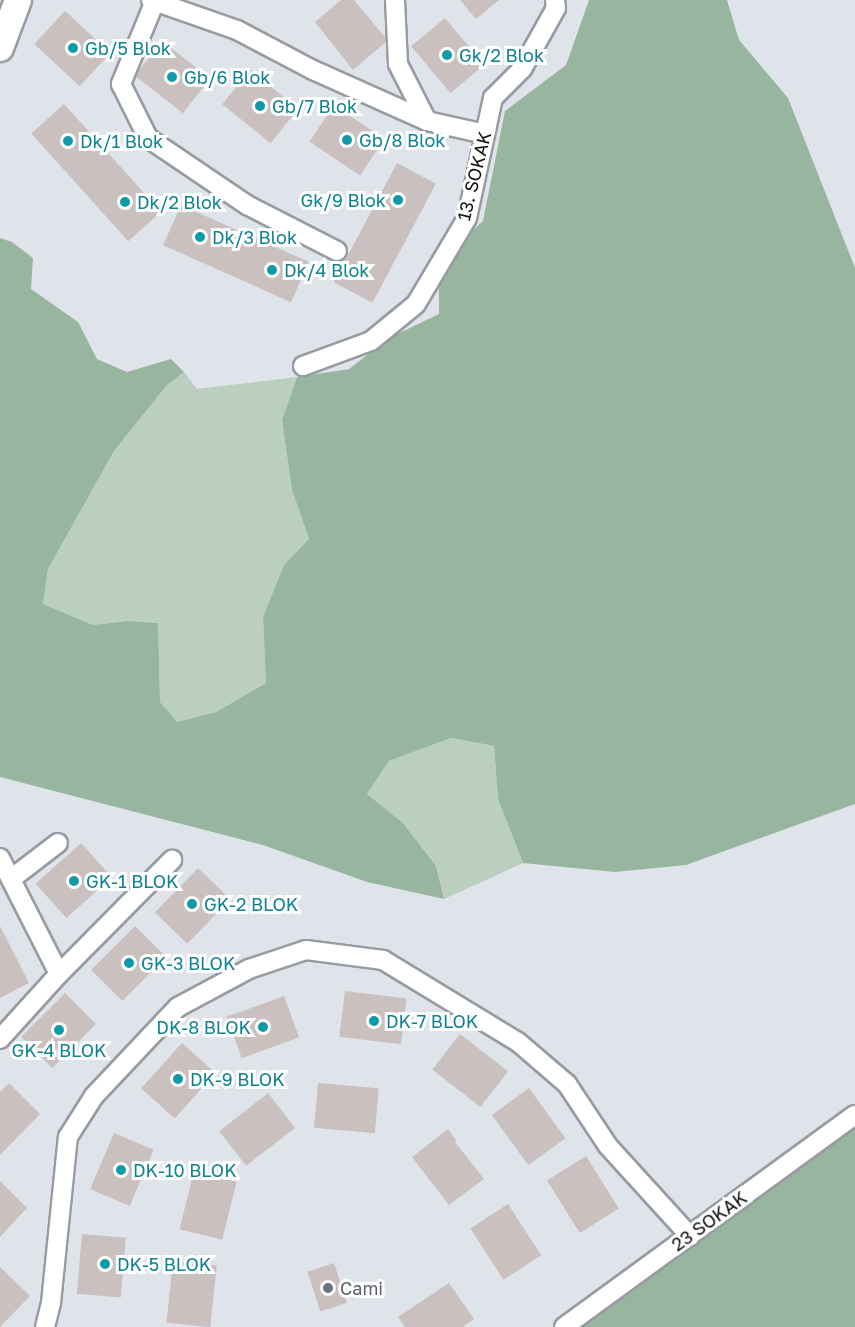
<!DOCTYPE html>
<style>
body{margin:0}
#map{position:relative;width:855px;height:1327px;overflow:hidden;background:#dfe4eb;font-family:"Golos Text",sans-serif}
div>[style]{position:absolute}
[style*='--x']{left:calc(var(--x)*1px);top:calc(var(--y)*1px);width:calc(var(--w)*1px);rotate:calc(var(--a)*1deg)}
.green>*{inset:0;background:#bacfbe}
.forest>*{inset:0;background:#98b69f}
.building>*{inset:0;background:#c9c0bf;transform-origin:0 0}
.roads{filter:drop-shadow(2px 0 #979ca2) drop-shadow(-2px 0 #979ca2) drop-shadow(0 2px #979ca2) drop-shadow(0 -2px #979ca2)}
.street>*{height:18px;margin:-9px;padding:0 9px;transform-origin:9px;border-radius:9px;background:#fff}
.secondary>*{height:26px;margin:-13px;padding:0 13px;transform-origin:13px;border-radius:13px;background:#fff}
.dots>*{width:16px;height:16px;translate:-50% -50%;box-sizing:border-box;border:3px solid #fff;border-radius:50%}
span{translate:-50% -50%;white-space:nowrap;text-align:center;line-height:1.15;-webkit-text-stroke:6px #fff;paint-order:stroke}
.culture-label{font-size:18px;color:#0d838f}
.left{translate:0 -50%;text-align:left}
.right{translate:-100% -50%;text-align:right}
.street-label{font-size:18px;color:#0f1113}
.worship-label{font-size:18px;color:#5b616d}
</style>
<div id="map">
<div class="green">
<div style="clip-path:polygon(184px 372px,197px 389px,297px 377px,282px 420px,292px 490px,309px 539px,284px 565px,263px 617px,266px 683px,216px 712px,177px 722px,160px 702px,158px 623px,128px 621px,93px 625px,43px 604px,48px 569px,114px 451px,167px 385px)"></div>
<div style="clip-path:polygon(451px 738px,494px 746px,498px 799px,523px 863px,444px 899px,436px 866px,403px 823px,367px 794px,389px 761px)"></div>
</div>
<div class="forest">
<div style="clip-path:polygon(589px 0,727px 0,739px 40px,788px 98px,855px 268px,855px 804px,686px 865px,615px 872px,523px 863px,498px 799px,494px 746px,451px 738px,389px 761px,367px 794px,403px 823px,436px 866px,444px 899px,367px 882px,263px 845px,0 777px,0 238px,12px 242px,33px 258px,31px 289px,78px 322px,97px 359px,127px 372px,171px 359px,184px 372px,167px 385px,114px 451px,48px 569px,43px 604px,93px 625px,128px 621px,158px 623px,160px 702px,177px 722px,216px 712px,266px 683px,263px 617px,284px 565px,309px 539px,292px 490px,282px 420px,297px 377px,349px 369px,389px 338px,439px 314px,439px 262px,483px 221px,505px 111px,566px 65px)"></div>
<div style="clip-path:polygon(855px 1128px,855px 1327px,583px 1327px)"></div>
</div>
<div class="building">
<div style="clip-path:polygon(341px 0,354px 0,385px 37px,386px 42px,353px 70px,315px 22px)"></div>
<div style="clip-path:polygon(460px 0,499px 0,476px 19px)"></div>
<div style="left:65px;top:11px;width:62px;height:45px;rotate:43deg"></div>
<div style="left:445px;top:18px;width:61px;height:44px;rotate:50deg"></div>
<div style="left:162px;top:41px;width:61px;height:44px;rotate:38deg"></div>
<div style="left:250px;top:70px;width:62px;height:44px;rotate:39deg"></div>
<div style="left:64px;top:104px;width:145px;height:44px;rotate:48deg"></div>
<div style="left:334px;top:105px;width:61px;height:44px;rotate:34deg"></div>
<div style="left:397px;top:163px;width:44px;height:135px;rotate:28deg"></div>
<div style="left:181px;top:205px;width:140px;height:44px;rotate:24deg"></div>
<div style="left:81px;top:843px;width:46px;height:61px;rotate:48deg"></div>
<div style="left:198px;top:868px;width:45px;height:62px;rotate:44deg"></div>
<div style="clip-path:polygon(0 926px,29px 983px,0 998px)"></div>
<div style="left:135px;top:926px;width:44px;height:62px;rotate:45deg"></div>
<div style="left:345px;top:991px;width:62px;height:46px;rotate:7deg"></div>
<div style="left:65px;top:993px;width:44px;height:62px;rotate:45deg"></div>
<div style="left:284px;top:996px;width:44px;height:61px;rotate:70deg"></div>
<div style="left:460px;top:1034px;width:61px;height:45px;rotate:38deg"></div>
<div style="left:182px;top:1043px;width:45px;height:61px;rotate:42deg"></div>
<div style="clip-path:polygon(9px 1083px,40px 1114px,0 1155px,0 1092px)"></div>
<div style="left:318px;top:1083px;width:61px;height:45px;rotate:5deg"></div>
<div style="left:529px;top:1088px;width:62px;height:46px;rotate:54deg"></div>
<div style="left:268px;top:1093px;width:44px;height:62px;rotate:52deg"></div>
<div style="clip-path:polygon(448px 1129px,456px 1140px,455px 1142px,484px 1179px,449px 1205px,412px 1157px)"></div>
<div style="left:114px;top:1133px;width:43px;height:61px;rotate:23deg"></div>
<div style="left:586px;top:1156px;width:62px;height:46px;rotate:58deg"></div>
<div style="left:194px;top:1171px;width:44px;height:60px;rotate:14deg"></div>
<div style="clip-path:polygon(0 1181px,27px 1208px,0 1237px)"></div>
<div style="left:508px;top:1204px;width:61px;height:45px;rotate:57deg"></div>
<div style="left:82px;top:1234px;width:44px;height:60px;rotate:5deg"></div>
<div style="left:173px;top:1261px;width:44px;height:62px;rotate:6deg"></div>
<div style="left:334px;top:1263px;width:42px;height:28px;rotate:72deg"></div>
<div style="clip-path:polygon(0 1267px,30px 1296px,0 1327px)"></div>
<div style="clip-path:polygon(449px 1283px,474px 1319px,463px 1327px,405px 1327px,398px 1317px)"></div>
</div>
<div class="roads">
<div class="street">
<div style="--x:151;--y:0;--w:91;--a:19.2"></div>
<div style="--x:237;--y:30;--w:86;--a:27.8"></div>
<div style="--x:313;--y:70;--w:125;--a:24.1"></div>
<div style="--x:427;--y:121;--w:64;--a:-117"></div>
<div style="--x:398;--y:64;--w:64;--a:-92.7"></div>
<div style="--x:155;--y:1;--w:90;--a:112.3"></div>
<div style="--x:121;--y:84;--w:60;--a:63.4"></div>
<div style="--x:148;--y:138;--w:120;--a:34.1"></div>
<div style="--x:247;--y:205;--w:101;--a:27.1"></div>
<div style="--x:427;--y:121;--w:59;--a:12.6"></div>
<div style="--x:303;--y:366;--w:72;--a:-20.2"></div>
<div style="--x:371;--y:341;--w:58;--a:-39.4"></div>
<div style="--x:416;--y:304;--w:100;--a:-59.3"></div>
<div style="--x:467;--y:218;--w:123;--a:-77.8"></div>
<div style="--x:493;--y:98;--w:41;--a:-45"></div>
<div style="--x:522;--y:69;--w:70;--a:-60.9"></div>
<div style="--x:556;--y:8;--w:8;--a:-97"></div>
<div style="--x:0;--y:858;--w:130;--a:63"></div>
<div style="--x:11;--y:879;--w:59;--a:-37.5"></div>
<div style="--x:0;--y:1039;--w:88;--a:-47.8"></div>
<div style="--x:59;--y:974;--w:161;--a:-45.3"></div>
<div style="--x:45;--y:1327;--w:25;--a:-76"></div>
<div style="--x:51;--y:1303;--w:167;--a:-84.2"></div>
<div style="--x:68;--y:1137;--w:49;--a:-57.6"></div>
<div style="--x:94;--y:1096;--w:122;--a:-46.7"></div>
<div style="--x:178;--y:1007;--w:81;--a:-28.2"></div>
<div style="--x:249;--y:969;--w:60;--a:-18.4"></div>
<div style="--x:306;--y:950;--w:78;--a:7.4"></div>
<div style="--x:383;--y:960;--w:158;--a:31.3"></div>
<div style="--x:518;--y:1042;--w:65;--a:40.6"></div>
<div style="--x:567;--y:1084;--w:74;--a:56.5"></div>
<div style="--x:608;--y:1146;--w:122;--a:47.7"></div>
<div style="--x:564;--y:1327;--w:360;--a:-36.1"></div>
</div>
<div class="secondary">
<div style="--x:0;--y:48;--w:51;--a:-69.4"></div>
</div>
</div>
<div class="dots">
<div style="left:73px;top:48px;background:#0f9aa8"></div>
<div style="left:447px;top:55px;background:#0f9aa8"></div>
<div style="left:172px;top:77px;background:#0f9aa8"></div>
<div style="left:260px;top:106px;background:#0f9aa8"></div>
<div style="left:347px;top:140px;background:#0f9aa8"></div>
<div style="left:68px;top:141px;background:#0f9aa8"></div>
<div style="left:398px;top:200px;background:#0f9aa8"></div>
<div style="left:125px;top:202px;background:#0f9aa8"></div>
<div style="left:200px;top:237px;background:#0f9aa8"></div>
<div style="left:272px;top:270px;background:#0f9aa8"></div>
<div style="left:74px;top:881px;background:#0f9aa8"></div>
<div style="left:192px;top:904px;background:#0f9aa8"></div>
<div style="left:129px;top:963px;background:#0f9aa8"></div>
<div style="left:374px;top:1021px;background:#0f9aa8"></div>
<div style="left:263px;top:1027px;background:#0f9aa8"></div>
<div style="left:59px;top:1030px;background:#0f9aa8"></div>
<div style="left:178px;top:1079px;background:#0f9aa8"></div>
<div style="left:121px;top:1170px;background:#0f9aa8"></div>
<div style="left:105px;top:1264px;background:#0f9aa8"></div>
<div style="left:328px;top:1288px;background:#6b7280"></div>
</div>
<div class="culture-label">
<span class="left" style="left:85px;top:48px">Gb/5 Blok</span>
<span class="left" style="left:459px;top:55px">Gk/2 Blok</span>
<span class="left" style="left:184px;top:77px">Gb/6 Blok</span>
<span class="left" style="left:272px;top:106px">Gb/7 Blok</span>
<span class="left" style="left:359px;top:140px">Gb/8 Blok</span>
<span class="left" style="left:80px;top:141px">Dk/1 Blok</span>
<span class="right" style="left:386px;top:200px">Gk/9 Blok</span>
<span class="left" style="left:137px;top:202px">Dk/2 Blok</span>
<span class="left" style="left:212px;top:237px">Dk/3 Blok</span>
<span class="left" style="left:284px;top:270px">Dk/4 Blok</span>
<span class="left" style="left:86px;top:881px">GK-1 BLOK</span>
<span class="left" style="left:204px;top:904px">GK-2 BLOK</span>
<span class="left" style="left:141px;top:963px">GK-3 BLOK</span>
<span class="left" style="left:386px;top:1021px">DK-7 BLOK</span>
<span class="right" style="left:251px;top:1027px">DK-8 BLOK</span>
<span style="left:59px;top:1050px">GK-4 BLOK</span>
<span class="left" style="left:190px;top:1079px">DK-9 BLOK</span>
<span class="left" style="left:133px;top:1170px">DK-10 BLOK</span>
<span class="left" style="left:117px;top:1264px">DK-5 BLOK</span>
</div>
<div class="street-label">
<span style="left:474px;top:176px;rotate:-76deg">13. SOKAK</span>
<span style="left:709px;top:1221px;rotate:-36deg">23 SOKAK</span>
</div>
<div class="worship-label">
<span class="left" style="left:340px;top:1288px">Cami</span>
</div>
</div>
